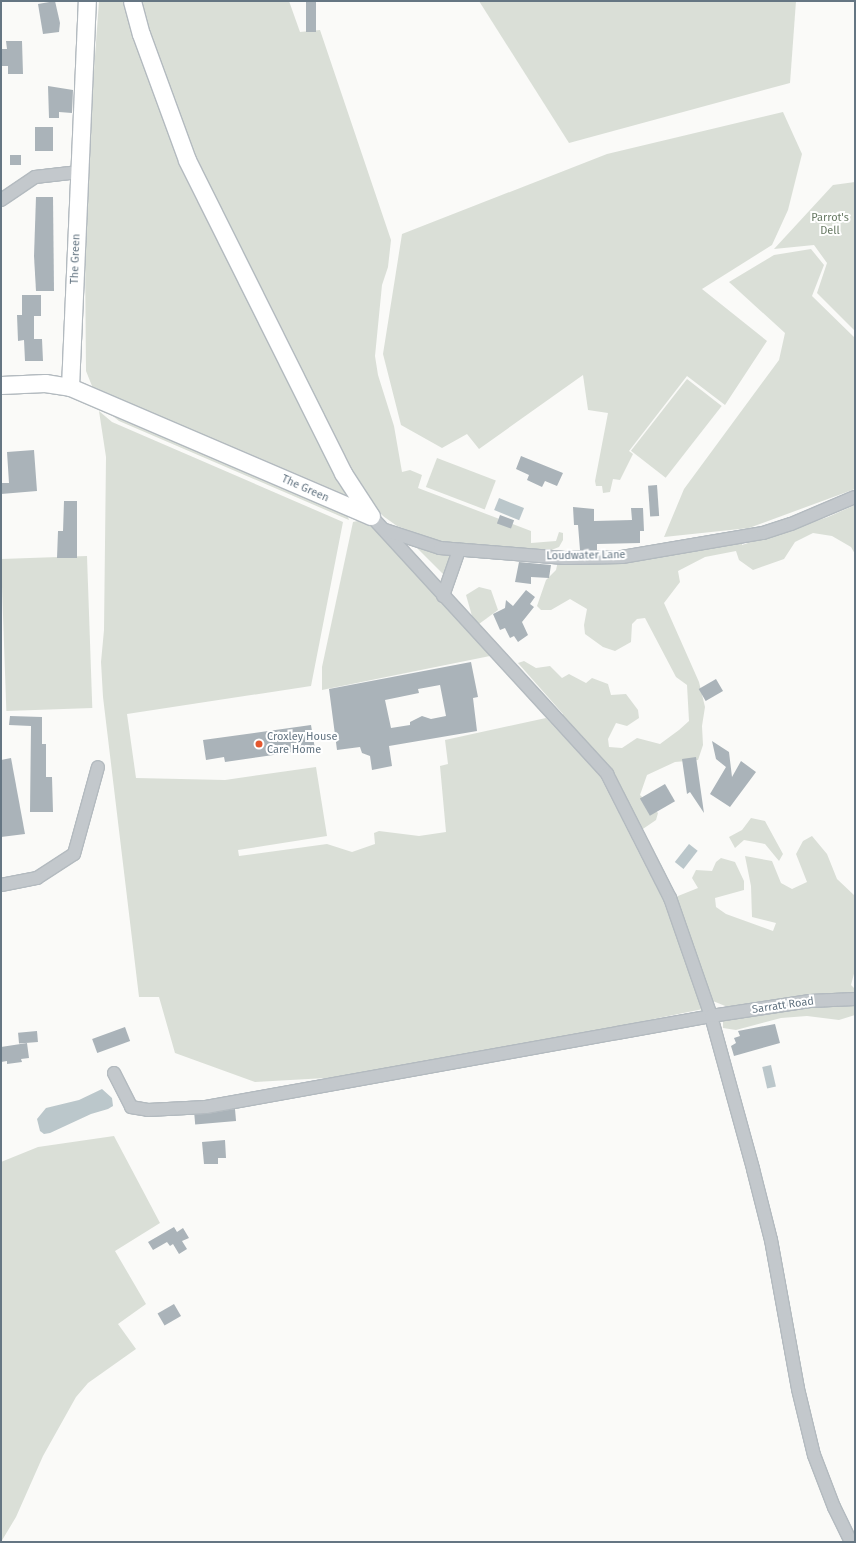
<!DOCTYPE html>
<style>
body{margin:0}
#map{position:relative;width:856px;height:1543px;overflow:hidden;background:#fafaf8;font-family:"Fira Sans",sans-serif}
div>[style]{position:absolute}
[style*='--x']{left:calc(var(--x)*1px);top:calc(var(--y)*1px);width:calc(var(--w)*1px);rotate:calc(var(--a)*1deg)}
.green>*{inset:0;background:#dadfd7;transform-origin:0 0}
.water>*{inset:0;background:#bbc7cb;transform-origin:0 0}
.building>*{inset:0;background:#aab3b9;transform-origin:0 0}
.roads{filter:drop-shadow(1px 0 #b3babf) drop-shadow(-1px 0 #b3babf) drop-shadow(0 1px #b3babf) drop-shadow(0 -1px #b3babf)}
.street>*{height:12px;margin:-6px;padding:0 6px;transform-origin:6px;border-radius:6px;background:#c3c8cc}
.secondary>*{height:17px;margin:-8.5px;padding:0 8.5px;transform-origin:8.5px;border-radius:8.5px;background:#fff}
.dots>*{width:11px;height:11px;translate:-50% -50%;box-sizing:border-box;border:2px solid #fff;border-radius:50%}
span{translate:-50% -50%;white-space:nowrap;text-align:center;line-height:1.15;-webkit-text-stroke:4px #fff;paint-order:stroke}
.park-label{font-size:11px;color:#687a64}
.street-label{font-size:11px;color:#657683}
.poi-label{font-size:11px;color:#657683}
.left{translate:0 -50%;text-align:left}
.frame{position:absolute;inset:0;border:2px solid #657683;pointer-events:none}
</style>
<div id="map">
<div class="green">
<div style="clip-path:polygon(99px 1px,133px 1px,174px 120px,354px 498px,347px 500px,97px 391px,92px 386px,86px 371px,85px 251px,87px 167px)"></div>
<div style="clip-path:polygon(139px 1px,289px 1px,300px 32px,320px 30px,391px 240px,388px 267px,382px 285px,375px 356px,378px 375px,394px 426px,402px 472px,410px 470px,422px 475px,418px 488px,531px 531px,531px 543px,556px 541px,559px 532px,563px 533px,563px 540px,559px 547px,549px 551px,437px 541px,397px 526px,383px 516px,372px 502px,348px 466px,194px 156px,159px 68px)"></div>
<div style="clip-path:polygon(479px 1px,796px 1px,790px 83px,569px 143px)"></div>
<div style="clip-path:polygon(783px 112px,802px 154px,788px 210px,772px 245px,702px 289px,767px 341px,725px 405px,687px 376px,629px 451px,633px 454px,620px 480px,613px 479px,610px 492px,603px 493px,602px 486px,596px 486px,595px 481px,608px 413px,588px 410px,583px 375px,479px 449px,467px 434px,442px 448px,401px 425px,383px 354px,402px 234px,607px 154px)"></div>
<div style="clip-path:polygon(855px 182px,855px 331px,817px 293px,827px 263px,814px 245px,774px 249px,833px 185px)"></div>
<div style="clip-path:polygon(811px 249px,824px 265px,812px 296px,855px 338px,855px 489px,749px 528px,664px 537px,684px 489px,779px 360px,785px 333px,729px 282px,774px 255px)"></div>
<div style="left:687px;top:379px;width:44px;height:91px;rotate:38deg"></div>
<div style="clip-path:polygon(104px 409px,346px 512px,349px 520px,119px 421px)"></div>
<div style="clip-path:polygon(99px 411px,112px 422px,343px 522px,311px 686px,127px 714px,136px 778px,225px 780px,316px 767px,327px 836px,238px 850px,239px 856px,327px 844px,352px 852px,375px 844px,374px 833px,379px 831px,419px 836px,446px 832px,440px 766px,448px 764px,445px 740px,546px 718px,599px 774px,663px 900px,703px 1009px,379px 1075px,255px 1082px,175px 1053px,159px 997px,139px 997px,103px 697px,101px 662px,104px 630px,106px 457px)"></div>
<div style="left:437px;top:458px;width:63px;height:31px;rotate:21deg"></div>
<div style="clip-path:polygon(855px 505px,855px 554px,851px 547px,832px 536px,813px 533px,795px 542px,784px 559px,753px 570px,739px 560px,736px 551px,705px 557px,678px 571px,680px 582px,664px 603px,699px 682px,705px 707px,702px 726px,703px 745px,698px 760px,675px 762px,647px 775px,640px 795px,658px 813px,656px 820px,637px 833px,614px 789px,617px 779px,613px 772px,561px 726px,563px 714px,518px 663px,524px 661px,536px 668px,550px 666px,562px 678px,569px 674px,586px 683px,592px 678px,608px 684px,611px 695px,626px 694px,638px 710px,639px 718px,627px 726px,616px 723px,608px 739px,609px 747px,622px 748px,637px 738px,660px 744px,679px 730px,689px 721px,687px 685px,676px 677px,645px 618px,637px 619px,632px 624px,631px 642px,615px 651px,603px 647px,585px 634px,584px 625px,587px 609px,570px 599px,551px 610px,541px 610px,537px 606px,546px 580px,556px 570px,558px 561px,742px 542px,742px 545px,828px 517px)"></div>
<div style="clip-path:polygon(362px 520px,382px 531px,490px 656px,322px 690px,322px 667px,353px 522px)"></div>
<div style="clip-path:polygon(420px 545px,453px 556px,446px 577px,415px 546px)"></div>
<div style="left:87px;top:556px;width:152px;height:86px;rotate:88deg"></div>
<div style="clip-path:polygon(479px 587px,491px 590px,498px 610px,479px 624px,474px 623px,466px 595px)"></div>
<div style="clip-path:polygon(751px 818px,765px 821px,783px 854px,779px 861px,765px 844px,744px 840px,735px 848px,729px 837px,742px 830px)"></div>
<div style="clip-path:polygon(812px 836px,827px 854px,837px 879px,855px 896px,855px 970px,851px 985px,855px 989px,855px 1015px,839px 1020px,807px 1016px,781px 1018px,736px 1030px,723px 1028px,723px 1020px,740px 1012px,708px 999px,672px 905px,678px 896px,698px 888px,692px 878px,696px 870px,712px 871px,716px 862px,721px 858px,735px 862px,744px 881px,744px 890px,715px 898px,716px 907px,726px 914px,773px 931px,776px 923px,752px 917px,751px 886px,745px 856px,772px 861px,781px 883px,792px 889px,807px 882px,796px 854px,803px 841px)"></div>
<div style="clip-path:polygon(114px 1136px,160px 1223px,115px 1251px,146px 1304px,118px 1324px,136px 1349px,88px 1383px,76px 1397px,43px 1456px,16px 1517px,1px 1542px,1px 1162px,38px 1147px)"></div>
</div>
<div class="water">
<div style="left:499px;top:498px;width:27px;height:13px;rotate:22deg"></div>
<div style="left:689px;top:844px;width:11px;height:23px;rotate:38deg"></div>
<div style="left:771px;top:1065px;width:22px;height:9px;rotate:77deg"></div>
<div style="clip-path:polygon(102px 1089px,112px 1098px,113px 1106px,108px 1109px,91px 1114px,50px 1133px,44px 1134px,40px 1131px,37px 1119px,46px 1108px,79px 1100px)"></div>
</div>
<div class="building">
<div style="clip-path:polygon(55px 1px,60px 23px,59px 32px,43px 34px,38px 4px)"></div>
<div style="left:306px;top:1px;width:10px;height:31px"></div>
<div style="clip-path:polygon(6px 41px,22px 41px,23px 74px,8px 74px,8px 66px,1px 66px,1px 49px,7px 49px)"></div>
<div style="clip-path:polygon(48px 86px,73px 90px,72px 113px,59px 112px,59px 118px,49px 118px)"></div>
<div style="left:35px;top:127px;width:18px;height:24px"></div>
<div style="left:10px;top:155px;width:11px;height:10px"></div>
<div style="clip-path:polygon(36px 197px,53px 197px,54px 291px,36px 291px,34px 256px)"></div>
<div style="clip-path:polygon(22px 295px,41px 295px,41px 316px,34px 316px,34px 339px,42px 339px,43px 361px,25px 361px,24px 340px,18px 341px,17px 315px,22px 315px)"></div>
<div style="clip-path:polygon(34px 450px,37px 491px,1px 494px,1px 483px,9px 483px,7px 452px)"></div>
<div style="clip-path:polygon(521px 456px,563px 473px,557px 486px,545px 481px,542px 487px,527px 480px,529px 475px,516px 469px)"></div>
<div style="left:657px;top:485px;width:31px;height:9px;rotate:86deg"></div>
<div style="clip-path:polygon(64px 501px,77px 501px,77px 558px,57px 558px,58px 531px,63px 531px)"></div>
<div style="clip-path:polygon(573px 507px,594px 509px,594px 521px,632px 520px,631px 508px,643px 508px,644px 531px,640px 531px,640px 543px,597px 544px,597px 550px,580px 550px,578px 525px,574px 525px)"></div>
<div style="left:500px;top:515px;width:15px;height:9px;rotate:20deg"></div>
<div style="clip-path:polygon(519px 562px,551px 565px,549px 578px,531px 577px,531px 584px,515px 582px)"></div>
<div style="clip-path:polygon(526px 590px,535px 597px,530px 604px,534px 607px,522px 622px,528px 635px,518px 642px,514px 636px,510px 638px,505px 628px,500px 630px,493px 614px,505px 608px,506px 600px,513px 606px)"></div>
<div style="clip-path:polygon(evenodd,471px 662px,478px 697px,473px 698px,477px 731px,389px 746px,392px 766px,372px 770px,370px 756px,362px 753px,360px 747px,337px 750px,329px 689px,471px 662px,440px 685px,446px 716px,431px 719px,422px 716px,410px 722px,410px 725px,391px 728px,385px 700px,419px 693px,418px 689px,440px 685px)"></div>
<div style="left:716px;top:679px;width:14px;height:20px;rotate:60deg"></div>
<div style="clip-path:polygon(10px 716px,42px 717px,42px 744px,46px 744px,46px 777px,52px 777px,53px 812px,30px 812px,31px 726px,9px 725px)"></div>
<div style="clip-path:polygon(311px 725px,315px 749px,225px 762px,224px 757px,206px 760px,203px 740px)"></div>
<div style="clip-path:polygon(712px 741px,729px 752px,732px 777px,741px 761px,756px 772px,730px 807px,710px 794px,726px 767px,716px 759px)"></div>
<div style="clip-path:polygon(696px 757px,704px 813px,690px 792px,687px 794px,682px 759px)"></div>
<div style="clip-path:polygon(11px 758px,25px 834px,1px 837px,1px 760px)"></div>
<div style="left:665px;top:784px;width:20px;height:29px;rotate:60deg"></div>
<div style="clip-path:polygon(775px 1024px,780px 1043px,734px 1056px,731px 1046px,736px 1043px,734px 1038px,740px 1036px,738px 1031px)"></div>
<div style="left:125px;top:1027px;width:15px;height:35px;rotate:70deg"></div>
<div style="left:37px;top:1031px;width:11px;height:19px;rotate:85deg"></div>
<div style="clip-path:polygon(27px 1043px,29px 1058px,21px 1059px,22px 1062px,7px 1064px,7px 1061px,1px 1062px,1px 1047px)"></div>
<div style="left:235px;top:1109px;width:12px;height:41px;rotate:85deg"></div>
<div style="clip-path:polygon(225px 1140px,226px 1158px,218px 1158px,218px 1164px,204px 1164px,202px 1142px)"></div>
<div style="clip-path:polygon(174px 1227px,177px 1232px,183px 1228px,189px 1238px,182px 1241px,187px 1249px,179px 1254px,173px 1244px,170px 1246px,167px 1242px,153px 1250px,148px 1242px)"></div>
<div style="left:174px;top:1304px;width:14px;height:19px;rotate:60deg"></div>
</div>
<div class="roads">
<div class="street">
<div style="--x:1;--y:200;--w:41;--a:-34.1"></div>
<div style="--x:35;--y:177;--w:44;--a:-6.5"></div>
<div style="--x:371;--y:516;--w:350;--a:47.5"></div>
<div style="--x:607;--y:774;--w:139;--a:63.1"></div>
<div style="--x:670;--y:898;--w:125;--a:70.8"></div>
<div style="--x:711;--y:1016;--w:159;--a:74.6"></div>
<div style="--x:753;--y:1169;--w:73;--a:75.8"></div>
<div style="--x:771;--y:1240;--w:151;--a:79.7"></div>
<div style="--x:798;--y:1389;--w:68;--a:76.4"></div>
<div style="--x:814;--y:1455;--w:56;--a:69"></div>
<div style="--x:834;--y:1507;--w:39;--a:64"></div>
<div style="--x:385;--y:530;--w:58;--a:18.1"></div>
<div style="--x:440;--y:548;--w:125;--a:4.6"></div>
<div style="--x:565;--y:558;--w:57;--a:-1"></div>
<div style="--x:622;--y:557;--w:143;--a:-9.7"></div>
<div style="--x:763;--y:533;--w:29;--a:-18"></div>
<div style="--x:791;--y:524;--w:69;--a:-22.9"></div>
<div style="--x:443;--y:596;--w:49;--a:-70.8"></div>
<div style="--x:1;--y:885;--w:37;--a:-11"></div>
<div style="--x:37;--y:878;--w:44;--a:-33"></div>
<div style="--x:74;--y:854;--w:90;--a:-74.6"></div>
<div style="--x:114;--y:1073;--w:38;--a:63"></div>
<div style="--x:131;--y:1107;--w:17;--a:10"></div>
<div style="--x:148;--y:1110;--w:58;--a:-3"></div>
<div style="--x:206;--y:1107;--w:513;--a:-10.21"></div>
<div style="--x:711;--y:1016;--w:100;--a:-8.6"></div>
<div style="--x:810;--y:1001;--w:45;--a:-2.5"></div>
</div>
<div class="secondary">
<div style="--x:132;--y:1;--w:34;--a:75"></div>
<div style="--x:141;--y:34;--w:134;--a:69.9"></div>
<div style="--x:187;--y:160;--w:350;--a:63.5"></div>
<div style="--x:343;--y:473;--w:51;--a:56.9"></div>
<div style="--x:1;--y:385;--w:44;--a:-2.6"></div>
<div style="--x:45;--y:383;--w:25;--a:9"></div>
<div style="--x:70;--y:387;--w:327;--a:23.2"></div>
<div style="--x:70;--y:387;--w:386;--a:-87.5"></div>
</div>
</div>
<div class="dots">
<div style="left:259px;top:744px;background:#e4572e"></div>
</div>
<div class="park-label">
<span style="left:830px;top:225px">Parrot's<br>Dell</span>
</div>
<div class="street-label">
<span style="left:76px;top:259px;rotate:-88deg">The Green</span>
<span style="left:305px;top:489px;rotate:24deg">The Green</span>
<span style="left:586px;top:556px;rotate:-1deg">Loudwater Lane</span>
<span style="left:783px;top:1006px;rotate:-8deg">Sarratt Road</span>
</div>
<div class="poi-label">
<span class="left" style="left:267px;top:744px">Croxley House<br>Care Home</span>
</div>
<div class="frame"></div>
</div>
